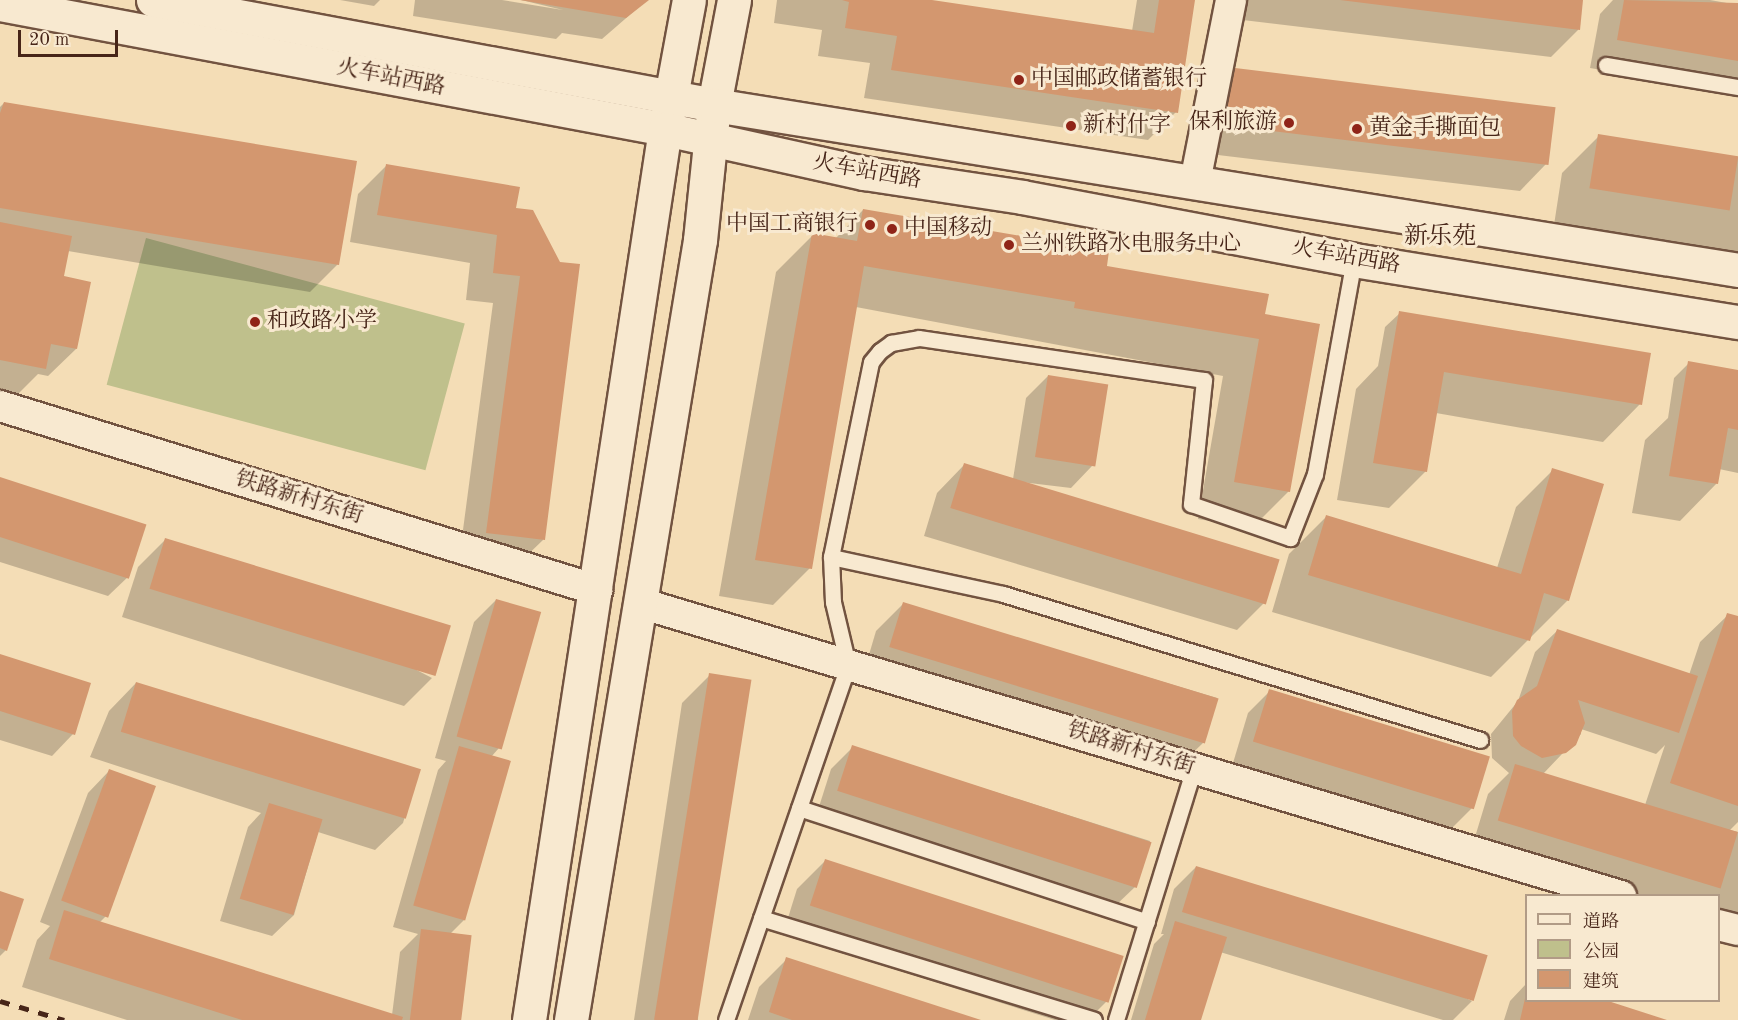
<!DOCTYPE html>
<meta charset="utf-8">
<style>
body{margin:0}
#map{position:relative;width:1738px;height:1020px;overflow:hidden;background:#f4ddb6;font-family:"Old Standard TT","Noto Serif SC",serif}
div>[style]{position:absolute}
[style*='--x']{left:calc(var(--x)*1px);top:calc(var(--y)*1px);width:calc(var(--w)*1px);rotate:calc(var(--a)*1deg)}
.green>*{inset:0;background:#bfc08c;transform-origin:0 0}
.shadow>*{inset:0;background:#0003}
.building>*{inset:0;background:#d3976f;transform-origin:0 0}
.roads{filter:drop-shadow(2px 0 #725340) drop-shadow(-2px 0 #725340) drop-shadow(0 2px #725340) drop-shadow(0 -2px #725340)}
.service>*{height:15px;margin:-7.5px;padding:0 7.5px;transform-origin:7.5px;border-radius:7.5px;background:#f8e9d0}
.minor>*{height:30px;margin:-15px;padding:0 15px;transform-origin:15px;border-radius:15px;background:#f8e9d0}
.tertiary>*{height:33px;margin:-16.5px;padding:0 16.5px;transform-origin:16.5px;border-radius:16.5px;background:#f8e9d0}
.secondary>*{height:33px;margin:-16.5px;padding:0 16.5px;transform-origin:16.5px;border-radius:16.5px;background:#f8e9d0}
.rail>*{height:4.5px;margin-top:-2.25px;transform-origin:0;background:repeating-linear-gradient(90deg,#472518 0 10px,transparent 0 20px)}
.dots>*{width:16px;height:16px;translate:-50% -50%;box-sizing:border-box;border:3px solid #f8e9d0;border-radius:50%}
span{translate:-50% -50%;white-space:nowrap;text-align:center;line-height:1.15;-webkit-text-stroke:6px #f8e9d0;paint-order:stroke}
.street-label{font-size:22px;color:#472518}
.poi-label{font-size:22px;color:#472518}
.left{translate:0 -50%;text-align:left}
.right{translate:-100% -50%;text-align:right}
.neighbourhood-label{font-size:24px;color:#472518}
.legend{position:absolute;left:1525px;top:894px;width:195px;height:108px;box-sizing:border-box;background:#f8e9d0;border:2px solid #b19b86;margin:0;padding:8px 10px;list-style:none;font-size:18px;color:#472518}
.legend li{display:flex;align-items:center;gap:12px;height:30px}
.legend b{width:30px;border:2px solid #b19b86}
.scale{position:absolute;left:18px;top:30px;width:100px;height:27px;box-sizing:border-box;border:3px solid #472518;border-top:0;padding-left:8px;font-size:18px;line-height:21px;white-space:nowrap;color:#472518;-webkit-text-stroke:4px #f8e9d0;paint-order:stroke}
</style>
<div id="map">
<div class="green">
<div style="left:146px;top:238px;width:330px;height:152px;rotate:15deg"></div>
</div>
<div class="shadow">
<div style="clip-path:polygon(340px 0,380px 0,374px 6px)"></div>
<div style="clip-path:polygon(415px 0,502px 0,563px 10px,521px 0,647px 0,602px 39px,562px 33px,556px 39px,413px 16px)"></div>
<div style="clip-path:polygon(777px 0,925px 0,1132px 31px,1137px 0,1193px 0,1176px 112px,1148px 140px,864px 98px,870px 63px,818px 56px,822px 30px,774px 23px)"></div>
<div style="clip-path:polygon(1228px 0,1582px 0,1578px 30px,1551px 57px,1226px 18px)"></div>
<div style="clip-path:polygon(1613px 0,1710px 0,1738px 5px,1738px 94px,1590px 68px,1600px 14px)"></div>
<div style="clip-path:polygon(1199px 96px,1547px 163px,1520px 191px,1193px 152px)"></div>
<div style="clip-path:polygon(4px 103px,338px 264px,310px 292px,68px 251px,62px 278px,76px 349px,48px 376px,38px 374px,16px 396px,0 393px,0 107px)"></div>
<div style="clip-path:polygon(1599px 136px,1738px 157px,1738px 254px,1554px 225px,1562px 173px)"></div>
<div style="clip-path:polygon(386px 166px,515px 210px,543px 540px,515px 567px,459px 560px,493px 303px,466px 300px,470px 263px,350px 242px,358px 194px)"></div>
<div style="clip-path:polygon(863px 210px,1105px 267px,1264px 315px,1289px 491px,1252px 528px,1198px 519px,1223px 376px,856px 307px,810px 568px,773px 605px,719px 596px,776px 272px,813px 235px,835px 239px)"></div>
<div style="clip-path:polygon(1400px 313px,1640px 404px,1603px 442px,1436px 413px,1426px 471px,1389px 508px,1337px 500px,1356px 389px,1378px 366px,1385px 327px)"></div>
<div style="clip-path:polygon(1689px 363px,1738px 371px,1738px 473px,1719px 469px,1717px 483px,1680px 521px,1632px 513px,1645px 440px,1668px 418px,1674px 378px)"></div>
<div style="clip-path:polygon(1048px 376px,1092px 466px,1071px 488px,1021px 482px,1265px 602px,1237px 630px,924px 536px,937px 493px,964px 465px,1013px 479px,1026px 398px)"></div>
<div style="clip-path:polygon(1553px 470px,1568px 600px,1491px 677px,1272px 612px,1289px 554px,1326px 517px,1497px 568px,1516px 507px)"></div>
<div style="clip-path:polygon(0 479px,130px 575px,108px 596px,0 562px)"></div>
<div style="clip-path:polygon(166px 539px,432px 678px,404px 706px,122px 617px,138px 567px)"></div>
<div style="clip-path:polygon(496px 600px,499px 748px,491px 757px,465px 919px,450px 934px,460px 1020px,127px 1020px,22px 987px,37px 940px,50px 926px,40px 922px,88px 793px,109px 771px,106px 916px,99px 923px,392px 1015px,400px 952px,418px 934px,393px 927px,438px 770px,446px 761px,435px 758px,474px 622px)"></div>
<div style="clip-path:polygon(903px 604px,1217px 698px,1204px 742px,1176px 769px,863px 675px,876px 631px)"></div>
<div style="clip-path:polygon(evenodd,1728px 615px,1738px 618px,1738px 822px,1730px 830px,1738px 832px,1738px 928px,1718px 922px,1718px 896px,1631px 896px,1472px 847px,1488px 794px,1509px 773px,1492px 758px,1491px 734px,1518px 701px,1535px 652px,1557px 631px,1689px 675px,1700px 642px,1728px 615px,1581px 729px,1656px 754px,1665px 745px,1645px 805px,1543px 774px,1581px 734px,1581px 729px)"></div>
<div style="clip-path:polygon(0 656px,73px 734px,52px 756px,0 740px)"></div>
<div style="clip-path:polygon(710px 675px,698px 1020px,634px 1020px,682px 703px)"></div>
<div style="clip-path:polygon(136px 683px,418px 772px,403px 823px,375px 850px,318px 832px,294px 915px,272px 936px,220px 921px,248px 827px,261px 813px,90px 757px,109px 711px)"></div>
<div style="clip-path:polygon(1270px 691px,1473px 807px,1451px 829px,1233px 763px,1248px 713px)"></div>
<div style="clip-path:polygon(853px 747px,1150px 841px,1136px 886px,1114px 907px,817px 813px,831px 769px)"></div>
<div style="clip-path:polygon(825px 861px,1108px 1000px,1088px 1020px,1055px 1020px,783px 934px,797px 889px)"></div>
<div style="clip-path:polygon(1196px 867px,1472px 1001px,1453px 1020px,1443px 1020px,1220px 952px,1199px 1020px,1131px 1020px,1154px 944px,1164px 934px,1161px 934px,1174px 889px)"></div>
<div style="clip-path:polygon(0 893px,6px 950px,0 956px)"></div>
<div style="clip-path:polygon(787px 959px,977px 1020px,748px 1020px,759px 987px)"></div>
<div style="clip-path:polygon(1526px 984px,1526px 1000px,1663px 1020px,1504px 1020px,1510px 1001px)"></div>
</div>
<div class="building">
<div style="clip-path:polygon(520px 0,649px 0,626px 18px)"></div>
<div style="clip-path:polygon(842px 0,932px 0,1154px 33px,1159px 0,1195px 0,1178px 113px,891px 70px,897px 36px,845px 28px,849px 2px)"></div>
<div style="clip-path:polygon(1340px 0,1583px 0,1580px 30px)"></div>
<div style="clip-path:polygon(1624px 0,1738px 3px,1738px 61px,1617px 40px)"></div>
<div style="left:1227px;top:67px;width:331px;height:58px;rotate:7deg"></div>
<div style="clip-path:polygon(4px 102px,357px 161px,339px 265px,0 208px,0 113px)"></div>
<div style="left:1598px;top:134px;width:142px;height:55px;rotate:9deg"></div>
<div style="clip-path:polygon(386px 164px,520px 187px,516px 208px,533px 210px,560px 262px,580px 264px,545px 540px,486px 533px,520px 276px,493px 273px,497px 235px,377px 215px)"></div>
<div style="clip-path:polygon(863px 209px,1109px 251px,1107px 266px,1269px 294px,1265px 314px,1320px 324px,1290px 492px,1234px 482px,1259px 339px,1074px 308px,1075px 302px,864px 266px,812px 569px,755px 560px,812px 233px,857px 241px)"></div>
<div style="clip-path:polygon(0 222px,72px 236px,64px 276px,91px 282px,77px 349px,51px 344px,46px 369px,0 360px)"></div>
<div style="clip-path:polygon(1399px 311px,1651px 353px,1642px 405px,1444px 372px,1427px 472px,1373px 463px)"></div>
<div style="clip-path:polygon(1688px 361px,1738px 370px,1738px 430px,1728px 428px,1718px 484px,1669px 476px)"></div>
<div style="left:1048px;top:375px;width:61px;height:83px;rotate:9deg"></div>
<div style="left:964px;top:463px;width:330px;height:47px;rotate:17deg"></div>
<div style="clip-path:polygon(1552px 468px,1604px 484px,1569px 601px,1544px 593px,1530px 641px,1308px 575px,1326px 515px,1521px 574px)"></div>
<div style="left:0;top:477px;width:154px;height:57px;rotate:18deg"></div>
<div style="left:165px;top:538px;width:299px;height:53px;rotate:17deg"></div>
<div style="left:496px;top:599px;width:47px;height:143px;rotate:16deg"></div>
<div style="left:903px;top:602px;width:330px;height:47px;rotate:17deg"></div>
<div style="clip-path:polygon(1727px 613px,1738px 616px,1738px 806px,1670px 783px)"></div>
<div style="clip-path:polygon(1557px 629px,1698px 676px,1679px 733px,1578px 700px,1585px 723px,1576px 745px,1566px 753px,1542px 758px,1521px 746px,1513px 736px,1512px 711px,1517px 700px,1537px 686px)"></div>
<div style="clip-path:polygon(0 654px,91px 683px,75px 735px,0 711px)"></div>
<div style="left:709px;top:673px;width:43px;height:351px;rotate:9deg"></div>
<div style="left:136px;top:682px;width:298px;height:52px;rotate:17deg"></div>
<div style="left:1269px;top:689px;width:231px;height:55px;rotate:17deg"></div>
<div style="left:852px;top:745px;width:315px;height:48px;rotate:18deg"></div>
<div style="left:459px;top:746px;width:54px;height:166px;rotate:16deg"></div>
<div style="left:1515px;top:764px;width:233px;height:59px;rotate:17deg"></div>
<div style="left:109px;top:769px;width:50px;height:140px;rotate:20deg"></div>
<div style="left:269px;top:803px;width:56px;height:100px;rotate:17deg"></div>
<div style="left:825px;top:859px;width:314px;height:49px;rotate:18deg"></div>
<div style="left:1196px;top:866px;width:305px;height:48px;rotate:17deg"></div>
<div style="clip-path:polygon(0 891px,24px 899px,7px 951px,0 948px)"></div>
<div style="clip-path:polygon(64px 910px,403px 1017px,402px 1020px,242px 1020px,49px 959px)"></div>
<div style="clip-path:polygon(1175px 921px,1227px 937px,1201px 1020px,1145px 1020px)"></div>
<div style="left:421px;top:929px;width:51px;height:92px;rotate:7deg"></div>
<div style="clip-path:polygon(786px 957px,981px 1020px,792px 1020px,769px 1012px)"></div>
<div style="clip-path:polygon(1526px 994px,1526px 1000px,1605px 1000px,1667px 1020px,1520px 1020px)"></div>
</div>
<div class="roads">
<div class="service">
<div style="--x:1606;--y:65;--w:134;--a:9.5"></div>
<div style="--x:831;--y:557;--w:176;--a:12.1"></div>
<div style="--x:1003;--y:594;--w:499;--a:17"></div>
<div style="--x:799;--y:808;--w:366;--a:18.1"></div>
<div style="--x:761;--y:918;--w:348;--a:17"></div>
<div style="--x:726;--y:1020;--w:375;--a:-71"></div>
<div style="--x:848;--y:665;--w:65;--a:-103.4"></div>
<div style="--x:833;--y:602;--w:45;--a:-92.5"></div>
<div style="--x:831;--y:557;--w:199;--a:-78.4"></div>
<div style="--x:871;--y:362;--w:14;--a:-51"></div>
<div style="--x:880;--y:351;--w:14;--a:-36"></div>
<div style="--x:891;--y:343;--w:28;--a:-10"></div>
<div style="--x:919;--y:338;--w:288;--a:8.4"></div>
<div style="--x:1204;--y:380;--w:125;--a:96"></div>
<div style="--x:1191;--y:504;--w:105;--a:19"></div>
<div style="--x:1290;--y:538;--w:69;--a:-68.7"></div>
<div style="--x:1315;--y:474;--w:218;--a:-79.7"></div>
<div style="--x:1116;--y:1020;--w:264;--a:-72.8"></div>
</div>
<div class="minor">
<div style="--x:1195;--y:182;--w:186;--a:-78.8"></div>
<div style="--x:0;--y:406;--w:625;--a:17.13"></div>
<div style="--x:640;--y:603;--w:1024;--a:16.63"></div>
<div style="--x:1718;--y:925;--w:21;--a:14"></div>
</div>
<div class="tertiary">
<div style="--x:529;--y:1020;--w:901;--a:-81.32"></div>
<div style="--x:665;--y:129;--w:131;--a:-79.5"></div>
<div style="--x:571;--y:1020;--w:791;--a:-80.61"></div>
<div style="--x:700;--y:240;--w:136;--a:-84.1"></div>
<div style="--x:714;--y:105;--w:107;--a:-79.2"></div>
</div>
<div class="secondary">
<div style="--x:153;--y:0;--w:571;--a:10.6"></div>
<div style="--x:714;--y:105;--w:1037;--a:9.15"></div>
<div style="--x:0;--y:4;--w:677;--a:10.65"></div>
<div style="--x:665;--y:129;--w:204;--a:12.5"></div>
<div style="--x:864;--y:173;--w:160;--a:8.6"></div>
<div style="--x:1022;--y:197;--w:338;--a:10.7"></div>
<div style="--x:1354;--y:260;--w:389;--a:9.2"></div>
</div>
</div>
<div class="rail">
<div style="--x:0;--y:1001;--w:67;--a:16.5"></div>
</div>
<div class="dots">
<div style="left:1019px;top:80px;background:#8f2418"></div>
<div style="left:1289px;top:123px;background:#8f2418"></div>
<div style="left:1071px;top:126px;background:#8f2418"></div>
<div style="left:1357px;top:129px;background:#8f2418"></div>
<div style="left:870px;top:225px;background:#8f2418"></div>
<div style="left:892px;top:229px;background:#8f2418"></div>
<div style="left:1009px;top:245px;background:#8f2418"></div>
<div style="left:255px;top:322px;background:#8f2418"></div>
</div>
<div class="street-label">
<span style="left:391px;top:78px;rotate:11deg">火车站西路</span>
<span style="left:867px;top:172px;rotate:10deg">火车站西路</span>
<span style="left:1346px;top:257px;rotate:10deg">火车站西路</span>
<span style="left:299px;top:498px;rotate:17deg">铁路新村东街</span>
<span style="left:1131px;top:749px;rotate:17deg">铁路新村东街</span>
</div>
<div class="poi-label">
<span class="left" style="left:1031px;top:80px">中国邮政储蓄银行</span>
<span class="right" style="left:1277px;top:123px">保利旅游</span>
<span class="left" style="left:1083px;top:126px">新村什字</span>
<span class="left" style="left:1369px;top:129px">黄金手撕面包</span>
<span class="right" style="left:858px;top:225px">中国工商银行</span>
<span class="left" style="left:904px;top:229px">中国移动</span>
<span class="left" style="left:1021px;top:245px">兰州铁路水电服务中心</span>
<span class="left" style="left:267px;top:322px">和政路小学</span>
</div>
<div class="neighbourhood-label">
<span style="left:1440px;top:238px">新乐苑</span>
</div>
<ul class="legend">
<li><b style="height:8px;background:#f8e9d0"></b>道路</li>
<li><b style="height:16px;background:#bfc08c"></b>公园</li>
<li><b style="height:16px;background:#d3976f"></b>建筑</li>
</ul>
<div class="scale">20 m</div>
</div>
